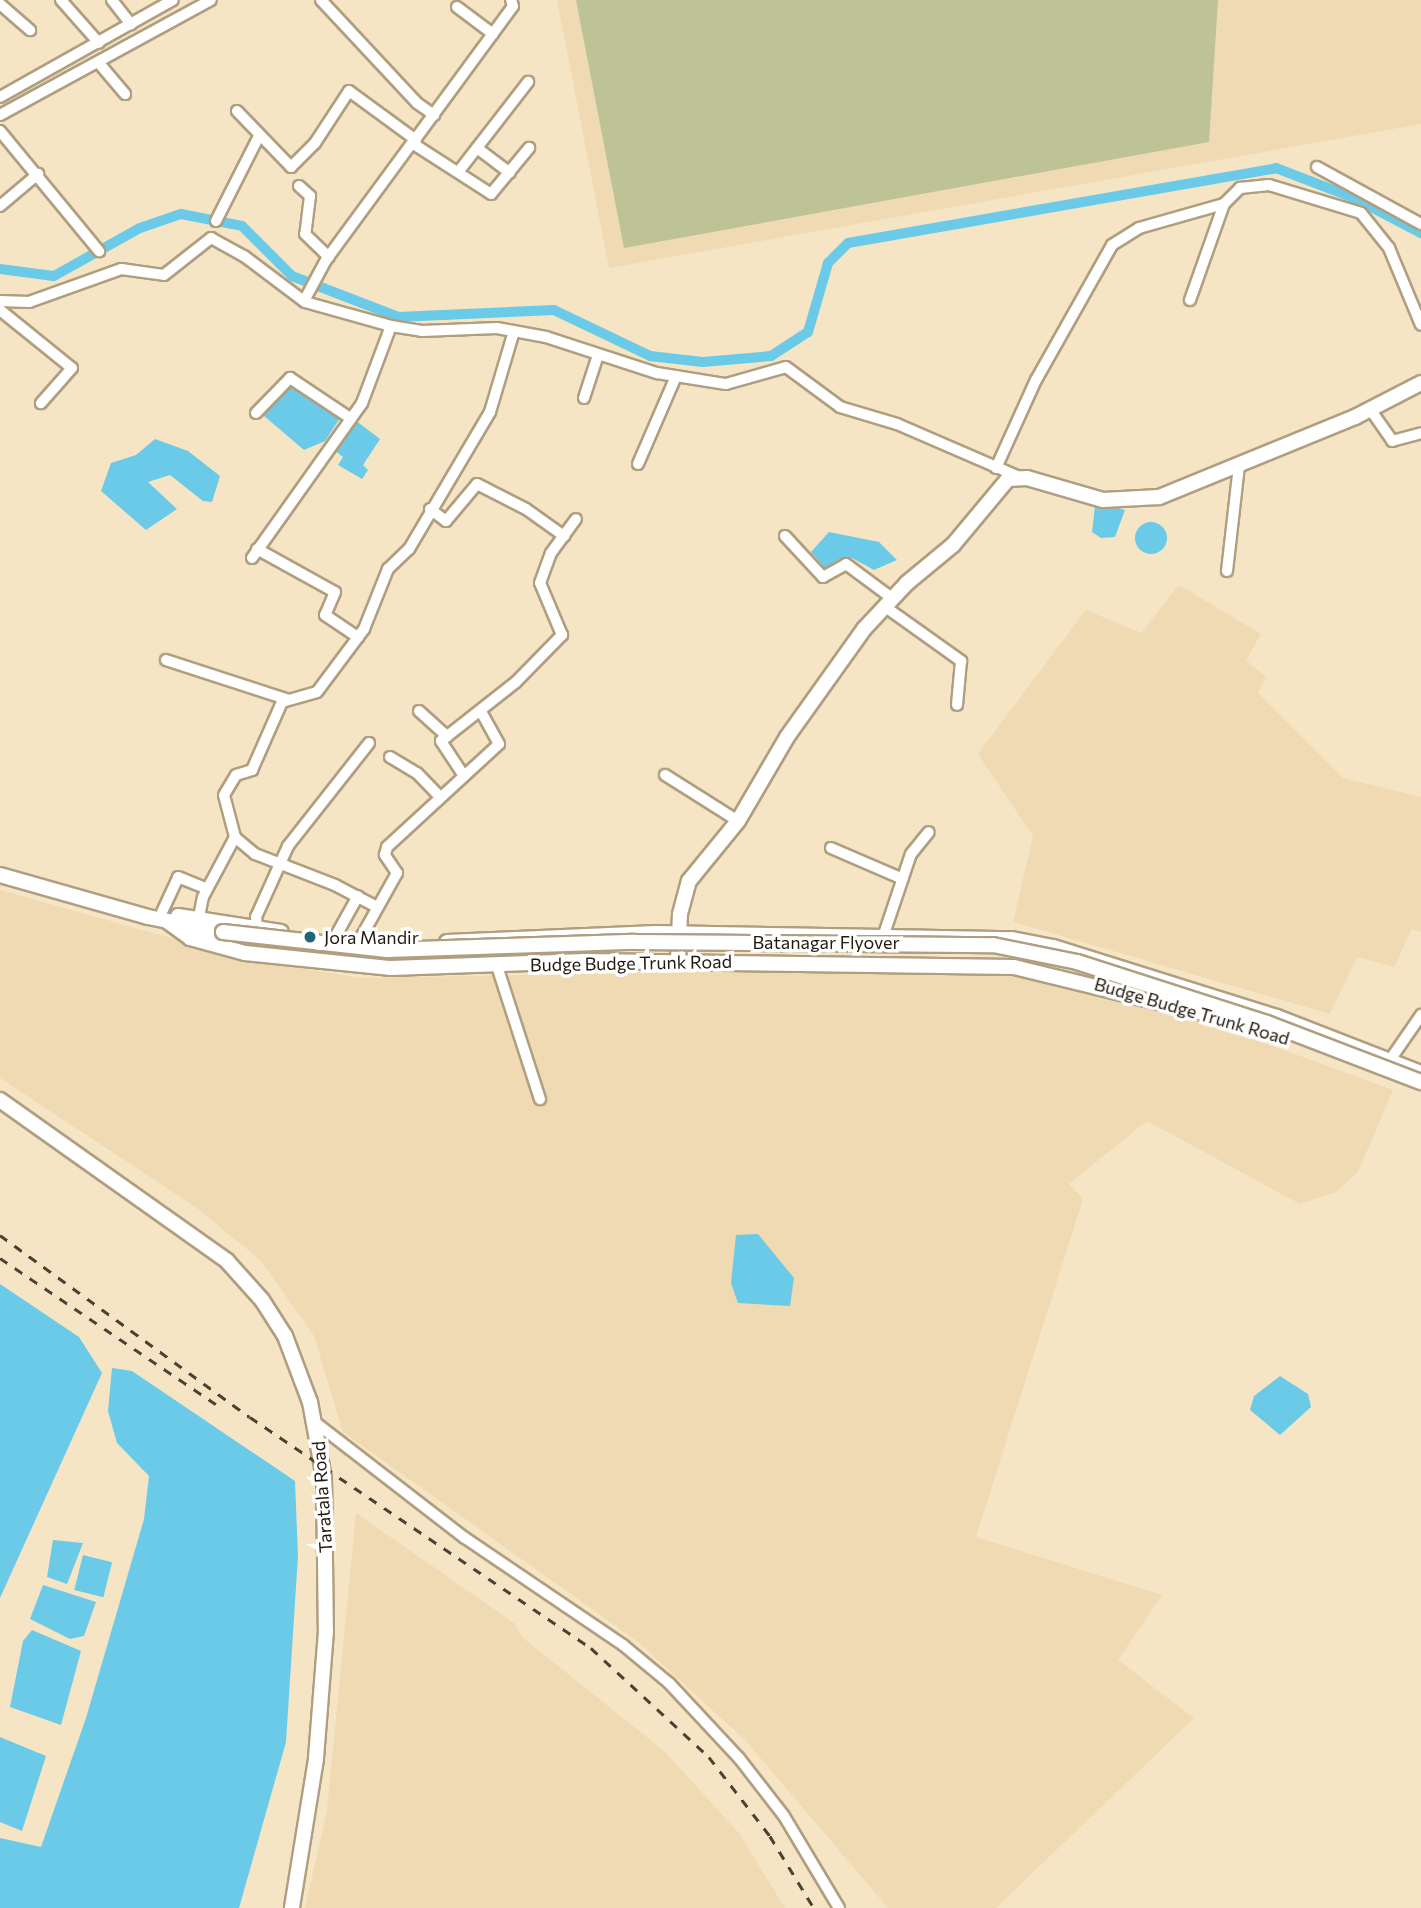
<!DOCTYPE html>
<style>
body{margin:0}
#map{position:relative;width:1421px;height:1908px;overflow:hidden;background:#f6e5c5;font-family:Commissioner,sans-serif}
div>[style]{position:absolute}
[style*='--x']{left:calc(var(--x)*1px);top:calc(var(--y)*1px);width:calc(var(--w)*1px);rotate:calc(var(--a)*1deg)}
.built>*{inset:0;background:#efdab3}
.green>*{inset:0;background:#bdc396}
.water>*{inset:0;background:#6acae7;transform-origin:0 0}
.round{border-radius:50%}
.canal>*{height:10px;margin:-5px;padding:0 5px;transform-origin:5px;border-radius:5px;background:#6acae7}
.roads{filter:drop-shadow(2px 0 #af9f80) drop-shadow(-2px 0 #af9f80) drop-shadow(0 2px #af9f80) drop-shadow(0 -2px #af9f80)}
.street>*{height:10px;margin:-5px;padding:0 5px;transform-origin:5px;border-radius:5px;background:#fff}
.secondary>*{height:14px;margin:-7px;padding:0 7px;transform-origin:7px;border-radius:7px;background:#fff}
.rail>*{height:2.5px;margin-top:-1.25px;transform-origin:0;background:repeating-linear-gradient(90deg,#4a4132 0 9px,transparent 0 18px)}
.bridges{filter:drop-shadow(2px 0 #af9f80) drop-shadow(-2px 0 #af9f80) drop-shadow(0 2px #af9f80) drop-shadow(0 -2px #af9f80)}
.secondary-bridge>*{height:14px;margin:-7px;padding:0 7px;transform-origin:7px;border-radius:7px;background:#fff}
.dots>*{width:19px;height:19px;translate:-50% -50%;box-sizing:border-box;border:4px solid #fff;border-radius:50%}
span{translate:-50% -50%;white-space:nowrap;text-align:center;line-height:1.15;-webkit-text-stroke:7px #fff;paint-order:stroke}
.poi-label{font-size:18px;color:#20190e}
.left{translate:0 -50%;text-align:left}
.street-label{font-size:18px;color:#20190e}
</style>
<div id="map">
<div class="built">
<div style="clip-path:polygon(557px 0,1421px 0,1421px 124px,609px 268px)"></div>
<div style="clip-path:polygon(1179px 585px,1261px 634px,1246px 660px,1266px 677px,1258px 693px,1343px 778px,1421px 797px,1421px 932px,1412px 929px,1394px 967px,1357px 957px,1330px 1014px,1013px 922px,1033px 836px,978px 754px,1086px 610px,1141px 633px)"></div>
<div style="clip-path:polygon(0 890px,243px 958px,360px 978px,846px 969px,1015px 974px,1067px 981px,1229px 1030px,1393px 1090px,1358px 1172px,1336px 1192px,1300px 1204px,1147px 1121px,1069px 1184px,1083px 1199px,976px 1537px,1162px 1595px,1118px 1660px,1194px 1718px,996px 1908px,888px 1908px,746px 1741px,638px 1642px,343px 1432px,314px 1336px,261px 1261px,197px 1208px,0 1078px)"></div>
<div style="clip-path:polygon(356px 1513px,514px 1623px,523px 1638px,664px 1751px,739px 1833px,785px 1908px,305px 1908px,327px 1810px)"></div>
</div>
<div class="green">
<div style="clip-path:polygon(576px 0,1218px 0,1209px 142px,624px 248px)"></div>
</div>
<div class="water">
<div style="clip-path:polygon(297px 381px,342px 415px,325px 441px,304px 450px,263px 415px,281px 390px)"></div>
<div style="clip-path:polygon(351px 417px,380px 439px,363px 465px,368px 470px,362px 479px,338px 465px,343px 457px,329px 446px)"></div>
<div style="clip-path:polygon(155px 439px,188px 451px,220px 476px,212px 502px,203px 501px,170px 475px,148px 482px,177px 509px,146px 530px,101px 491px,111px 463px,136px 455px)"></div>
<div style="clip-path:polygon(1103px 504px,1125px 510px,1115px 537px,1101px 538px,1092px 532px,1095px 506px)"></div>
<div class="round" style="left:1135px;top:522px;width:32px;height:32px"></div>
<div style="clip-path:polygon(829px 532px,879px 542px,897px 560px,874px 570px,852px 558px,842px 558px,825px 568px,811px 552px)"></div>
<div style="clip-path:polygon(758px 1234px,794px 1278px,790px 1306px,738px 1303px,731px 1283px,736px 1235px)"></div>
<div style="clip-path:polygon(0 1284px,79px 1337px,102px 1373px,0 1598px)"></div>
<div style="clip-path:polygon(112px 1368px,132px 1371px,295px 1481px,298px 1556px,286px 1742px,239px 1908px,0 1908px,0 1838px,41px 1847px,86px 1718px,144px 1519px,149px 1476px,117px 1443px,108px 1411px)"></div>
<div style="clip-path:polygon(1280px 1376px,1308px 1394px,1311px 1407px,1280px 1435px,1250px 1410px,1254px 1396px)"></div>
<div style="clip-path:polygon(53px 1540px,83px 1543px,67px 1584px,47px 1577px)"></div>
<div style="left:83px;top:1555px;width:30px;height:36px;rotate:14deg"></div>
<div style="clip-path:polygon(43px 1585px,96px 1602px,84px 1636px,70px 1639px,30px 1619px)"></div>
<div style="clip-path:polygon(32px 1630px,81px 1651px,61px 1725px,10px 1707px,23px 1641px)"></div>
<div style="clip-path:polygon(0 1737px,46px 1756px,22px 1831px,0 1822px)"></div>
</div>
<div class="canal">
<div style="--x:0;--y:269;--w:54;--a:7.4"></div>
<div style="--x:54;--y:276;--w:98;--a:-29.2"></div>
<div style="--x:140;--y:228;--w:43;--a:-18.9"></div>
<div style="--x:181;--y:214;--w:62;--a:11.1"></div>
<div style="--x:242;--y:226;--w:71;--a:45"></div>
<div style="--x:292;--y:276;--w:114;--a:21.1"></div>
<div style="--x:398;--y:317;--w:156;--a:-2.6"></div>
<div style="--x:554;--y:310;--w:106;--a:25.6"></div>
<div style="--x:650;--y:356;--w:53;--a:6.5"></div>
<div style="--x:703;--y:362;--w:68;--a:-5"></div>
<div style="--x:771;--y:356;--w:44;--a:-33"></div>
<div style="--x:808;--y:332;--w:72;--a:-73.8"></div>
<div style="--x:828;--y:263;--w:28;--a:-45"></div>
<div style="--x:848;--y:243;--w:435;--a:-9.9"></div>
<div style="--x:1276;--y:168;--w:84;--a:21"></div>
<div style="--x:1354;--y:198;--w:76;--a:27.6"></div>
</div>
<div class="roads">
<div class="street">
<div style="--x:61;--y:0;--w:57;--a:48.5"></div>
<div style="--x:112;--y:0;--w:31;--a:52"></div>
<div style="--x:321;--y:0;--w:141;--a:47"></div>
<div style="--x:417;--y:103;--w:21;--a:35"></div>
<div style="--x:0;--y:4;--w:40;--a:41"></div>
<div style="--x:457;--y:7;--w:45;--a:36.9"></div>
<div style="--x:98;--y:62;--w:42;--a:49.8"></div>
<div style="--x:0;--y:97;--w:198;--a:-29.3"></div>
<div style="--x:237;--y:111;--w:78;--a:46"></div>
<div style="--x:291;--y:167;--w:34;--a:-45"></div>
<div style="--x:315;--y:143;--w:62;--a:-56.8"></div>
<div style="--x:349;--y:91;--w:83;--a:36.2"></div>
<div style="--x:0;--y:115;--w:240;--a:-28.6"></div>
<div style="--x:0;--y:131;--w:156;--a:50.5"></div>
<div style="--x:414;--y:141;--w:167;--a:-53.7"></div>
<div style="--x:513;--y:6;--w:6;--a:-108"></div>
<div style="--x:477;--y:148;--w:41;--a:37.1"></div>
<div style="--x:1317;--y:167;--w:119;--a:28.7"></div>
<div style="--x:459;--y:171;--w:113;--a:-52.2"></div>
<div style="--x:299;--y:186;--w:15;--a:42"></div>
<div style="--x:310;--y:196;--w:38;--a:97"></div>
<div style="--x:305;--y:234;--w:33;--a:44"></div>
<div style="--x:0;--y:206;--w:50;--a:-40.1"></div>
<div style="--x:216;--y:221;--w:95;--a:-63.2"></div>
<div style="--x:1190;--y:300;--w:102;--a:-70.5"></div>
<div style="--x:0;--y:301;--w:29;--a:2"></div>
<div style="--x:29;--y:302;--w:98;--a:-19.7"></div>
<div style="--x:121;--y:269;--w:43;--a:7.9"></div>
<div style="--x:164;--y:275;--w:60;--a:-38.2"></div>
<div style="--x:211;--y:238;--w:38;--a:29"></div>
<div style="--x:244;--y:256;--w:76;--a:37"></div>
<div style="--x:305;--y:302;--w:89;--a:15.6"></div>
<div style="--x:391;--y:326;--w:31;--a:9"></div>
<div style="--x:422;--y:331;--w:75;--a:-2.3"></div>
<div style="--x:497;--y:328;--w:50;--a:10.4"></div>
<div style="--x:546;--y:337;--w:117;--a:18"></div>
<div style="--x:657;--y:373;--w:70;--a:9.1"></div>
<div style="--x:726;--y:384;--w:62;--a:-15.8"></div>
<div style="--x:786;--y:367;--w:67;--a:36.5"></div>
<div style="--x:840;--y:407;--w:59;--a:16.6"></div>
<div style="--x:897;--y:424;--w:131;--a:23.4"></div>
<div style="--x:304;--y:301;--w:47;--a:-61.8"></div>
<div style="--x:326;--y:260;--w:145;--a:-53.7"></div>
<div style="--x:412;--y:143;--w:94;--a:32.8"></div>
<div style="--x:491;--y:194;--w:60;--a:-50.4"></div>
<div style="--x:0;--y:310;--w:92;--a:38.9"></div>
<div style="--x:72;--y:368;--w:47;--a:131.5"></div>
<div style="--x:584;--y:398;--w:45;--a:-72"></div>
<div style="--x:1370;--y:409;--w:39;--a:55"></div>
<div style="--x:1392;--y:441;--w:30;--a:-15"></div>
<div style="--x:256;--y:413;--w:49;--a:-45.8"></div>
<div style="--x:290;--y:378;--w:72;--a:33.7"></div>
<div style="--x:638;--y:464;--w:96;--a:-66.6"></div>
<div style="--x:996;--y:468;--w:97;--a:-65.6"></div>
<div style="--x:1036;--y:380;--w:155;--a:-60.6"></div>
<div style="--x:1112;--y:245;--w:32;--a:-32"></div>
<div style="--x:1139;--y:228;--w:88;--a:-15.8"></div>
<div style="--x:1224;--y:204;--w:23;--a:-45"></div>
<div style="--x:1240;--y:188;--w:29;--a:-6"></div>
<div style="--x:1269;--y:185;--w:96;--a:16.9"></div>
<div style="--x:1361;--y:213;--w:45;--a:51.3"></div>
<div style="--x:1389;--y:248;--w:83;--a:67.4"></div>
<div style="--x:430;--y:509;--w:20;--a:37"></div>
<div style="--x:446;--y:521;--w:48;--a:-50"></div>
<div style="--x:477;--y:484;--w:55;--a:27"></div>
<div style="--x:526;--y:509;--w:47;--a:35.4"></div>
<div style="--x:785;--y:536;--w:56;--a:47.2"></div>
<div style="--x:823;--y:577;--w:26;--a:-29"></div>
<div style="--x:846;--y:564;--w:57;--a:36.5"></div>
<div style="--x:257;--y:549;--w:89;--a:28.9"></div>
<div style="--x:335;--y:592;--w:25;--a:113"></div>
<div style="--x:325;--y:615;--w:40;--a:34"></div>
<div style="--x:252;--y:558;--w:190;--a:-54.6"></div>
<div style="--x:362;--y:403;--w:82;--a:-69.4"></div>
<div style="--x:1227;--y:571;--w:106;--a:-83.5"></div>
<div style="--x:884;--y:606;--w:95;--a:35.5"></div>
<div style="--x:961;--y:661;--w:44;--a:95.2"></div>
<div style="--x:166;--y:660;--w:126;--a:18"></div>
<div style="--x:419;--y:711;--w:38;--a:42"></div>
<div style="--x:390;--y:757;--w:31;--a:31"></div>
<div style="--x:417;--y:773;--w:32;--a:46"></div>
<div style="--x:665;--y:775;--w:86;--a:32.2"></div>
<div style="--x:464;--y:776;--w:42;--a:-123.3"></div>
<div style="--x:441;--y:741;--w:95;--a:-38.2"></div>
<div style="--x:516;--y:682;--w:66;--a:-45.6"></div>
<div style="--x:562;--y:635;--w:56;--a:-112.9"></div>
<div style="--x:540;--y:583;--w:32;--a:-70"></div>
<div style="--x:551;--y:553;--w:42;--a:-53.7"></div>
<div style="--x:831;--y:848;--w:78;--a:23.3"></div>
<div style="--x:377;--y:907;--w:47;--a:-152.4"></div>
<div style="--x:335;--y:885;--w:86;--a:-158.8"></div>
<div style="--x:255;--y:854;--w:26;--a:-140"></div>
<div style="--x:235;--y:837;--w:43;--a:-104.7"></div>
<div style="--x:224;--y:795;--w:23;--a:-59"></div>
<div style="--x:236;--y:775;--w:17;--a:-17"></div>
<div style="--x:252;--y:770;--w:74;--a:-66.2"></div>
<div style="--x:282;--y:702;--w:36;--a:-16"></div>
<div style="--x:317;--y:692;--w:79;--a:-53.3"></div>
<div style="--x:364;--y:629;--w:65;--a:-68.2"></div>
<div style="--x:388;--y:569;--w:29;--a:-44"></div>
<div style="--x:409;--y:549;--w:159;--a:-59.4"></div>
<div style="--x:490;--y:412;--w:84;--a:-73.5"></div>
<div style="--x:162;--y:912;--w:38;--a:-65"></div>
<div style="--x:178;--y:877;--w:31;--a:22"></div>
<div style="--x:199;--y:917;--w:20;--a:-79"></div>
<div style="--x:203;--y:897;--w:68;--a:-61.9"></div>
<div style="--x:257;--y:928;--w:11;--a:-95"></div>
<div style="--x:256;--y:917;--w:78;--a:-65.7"></div>
<div style="--x:288;--y:846;--w:131;--a:-51.8"></div>
<div style="--x:884;--y:934;--w:84;--a:-71.4"></div>
<div style="--x:911;--y:854;--w:28;--a:-51"></div>
<div style="--x:334;--y:939;--w:49;--a:-60.8"></div>
<div style="--x:359;--y:941;--w:78;--a:-60.8"></div>
<div style="--x:397;--y:873;--w:22;--a:-124"></div>
<div style="--x:385;--y:855;--w:8;--a:-76"></div>
<div style="--x:387;--y:847;--w:152;--a:-42.6"></div>
<div style="--x:499;--y:744;--w:37;--a:-119"></div>
<div style="--x:497;--y:966;--w:140;--a:72.1"></div>
<div style="--x:1390;--y:1060;--w:55;--a:-55.4"></div>
<div style="--x:316;--y:1423;--w:188;--a:37.7"></div>
<div style="--x:465;--y:1538;--w:191;--a:34.1"></div>
<div style="--x:623;--y:1645;--w:60;--a:39.6"></div>
<div style="--x:669;--y:1683;--w:103;--a:47"></div>
<div style="--x:739;--y:1758;--w:73;--a:52.2"></div>
<div style="--x:784;--y:1816;--w:107;--a:59.1"></div>
</div>
<div class="secondary">
<div style="--x:0;--y:875;--w:154;--a:15.8"></div>
<div style="--x:148;--y:917;--w:76;--a:11.3"></div>
<div style="--x:178;--y:916;--w:104;--a:8.8"></div>
<div style="--x:167;--y:921;--w:29;--a:36"></div>
<div style="--x:190;--y:938;--w:57;--a:15.3"></div>
<div style="--x:245;--y:953;--w:147;--a:5.9"></div>
<div style="--x:391;--y:968;--w:194;--a:-2.1"></div>
<div style="--x:585;--y:961;--w:429;--a:0.8"></div>
<div style="--x:1014;--y:967;--w:249;--a:13.7"></div>
<div style="--x:447;--y:942;--w:209;--a:-2.5"></div>
<div style="--x:656;--y:933;--w:356;--a:1"></div>
<div style="--x:1012;--y:939;--w:42;--a:11"></div>
<div style="--x:1053;--y:947;--w:235;--a:17.4"></div>
<div style="--x:1277;--y:1017;--w:155;--a:21.3"></div>
<div style="--x:678;--y:961;--w:47;--a:-87.6"></div>
<div style="--x:680;--y:914;--w:34;--a:-75"></div>
<div style="--x:689;--y:881;--w:77;--a:-50.8"></div>
<div style="--x:738;--y:821;--w:97;--a:-59.7"></div>
<div style="--x:787;--y:737;--w:133;--a:-54.5"></div>
<div style="--x:864;--y:629;--w:63;--a:-46.9"></div>
<div style="--x:907;--y:583;--w:60;--a:-39.6"></div>
<div style="--x:953;--y:545;--w:86;--a:-50.2"></div>
<div style="--x:1008;--y:479;--w:19;--a:-3"></div>
<div style="--x:1027;--y:478;--w:79;--a:16.1"></div>
<div style="--x:1103;--y:500;--w:56;--a:-3.1"></div>
<div style="--x:1159;--y:497;--w:212;--a:-22.2"></div>
<div style="--x:1355;--y:417;--w:74;--a:-27.3"></div>
<div style="--x:0;--y:1100;--w:278;--a:35.3"></div>
<div style="--x:227;--y:1261;--w:52;--a:48.1"></div>
<div style="--x:262;--y:1300;--w:43;--a:57.4"></div>
<div style="--x:285;--y:1336;--w:71;--a:69.3"></div>
<div style="--x:310;--y:1402;--w:77;--a:79.6"></div>
<div style="--x:324;--y:1478;--w:153;--a:89.3"></div>
<div style="--x:326;--y:1631;--w:128;--a:94.5"></div>
<div style="--x:316;--y:1759;--w:151;--a:99.2"></div>
</div>
</div>
<div class="rail">
<div style="--x:0;--y:1235;--w:309;--a:36.1"></div>
<div style="--x:250;--y:1417;--w:412;--a:34.1"></div>
<div style="--x:591;--y:1648;--w:161;--a:42.7"></div>
<div style="--x:709;--y:1757;--w:100;--a:52.3"></div>
<div style="--x:770;--y:1836;--w:84;--a:58.6"></div>
<div style="--x:0;--y:1258;--w:261;--a:34.1"></div>
</div>
<div class="bridges">
<div class="secondary-bridge">
<div style="--x:223;--y:932;--w:165;--a:6.3"></div>
<div style="--x:387;--y:950;--w:247;--a:-1.9"></div>
<div style="--x:634;--y:942;--w:359;--a:0.5"></div>
<div style="--x:993;--y:945;--w:86;--a:11.4"></div>
<div style="--x:1077;--y:962;--w:200;--a:17.8"></div>
<div style="--x:1267;--y:1023;--w:165;--a:21"></div>
</div>
</div>
<div class="dots">
<div style="left:310px;top:937px;background:#226578"></div>
</div>
<div class="poi-label">
<span class="left" style="left:324px;top:937px">Jora Mandir</span>
</div>
<div class="street-label">
<span style="left:826px;top:942px">Batanagar Flyover</span>
<span style="left:631px;top:963px;rotate:-1deg">Budge Budge Trunk Road</span>
<span style="left:1192px;top:1011px;rotate:16deg">Budge Budge Trunk Road</span>
<span style="left:322px;top:1497px;rotate:-94deg">Taratala Road</span>
</div>
</div>
